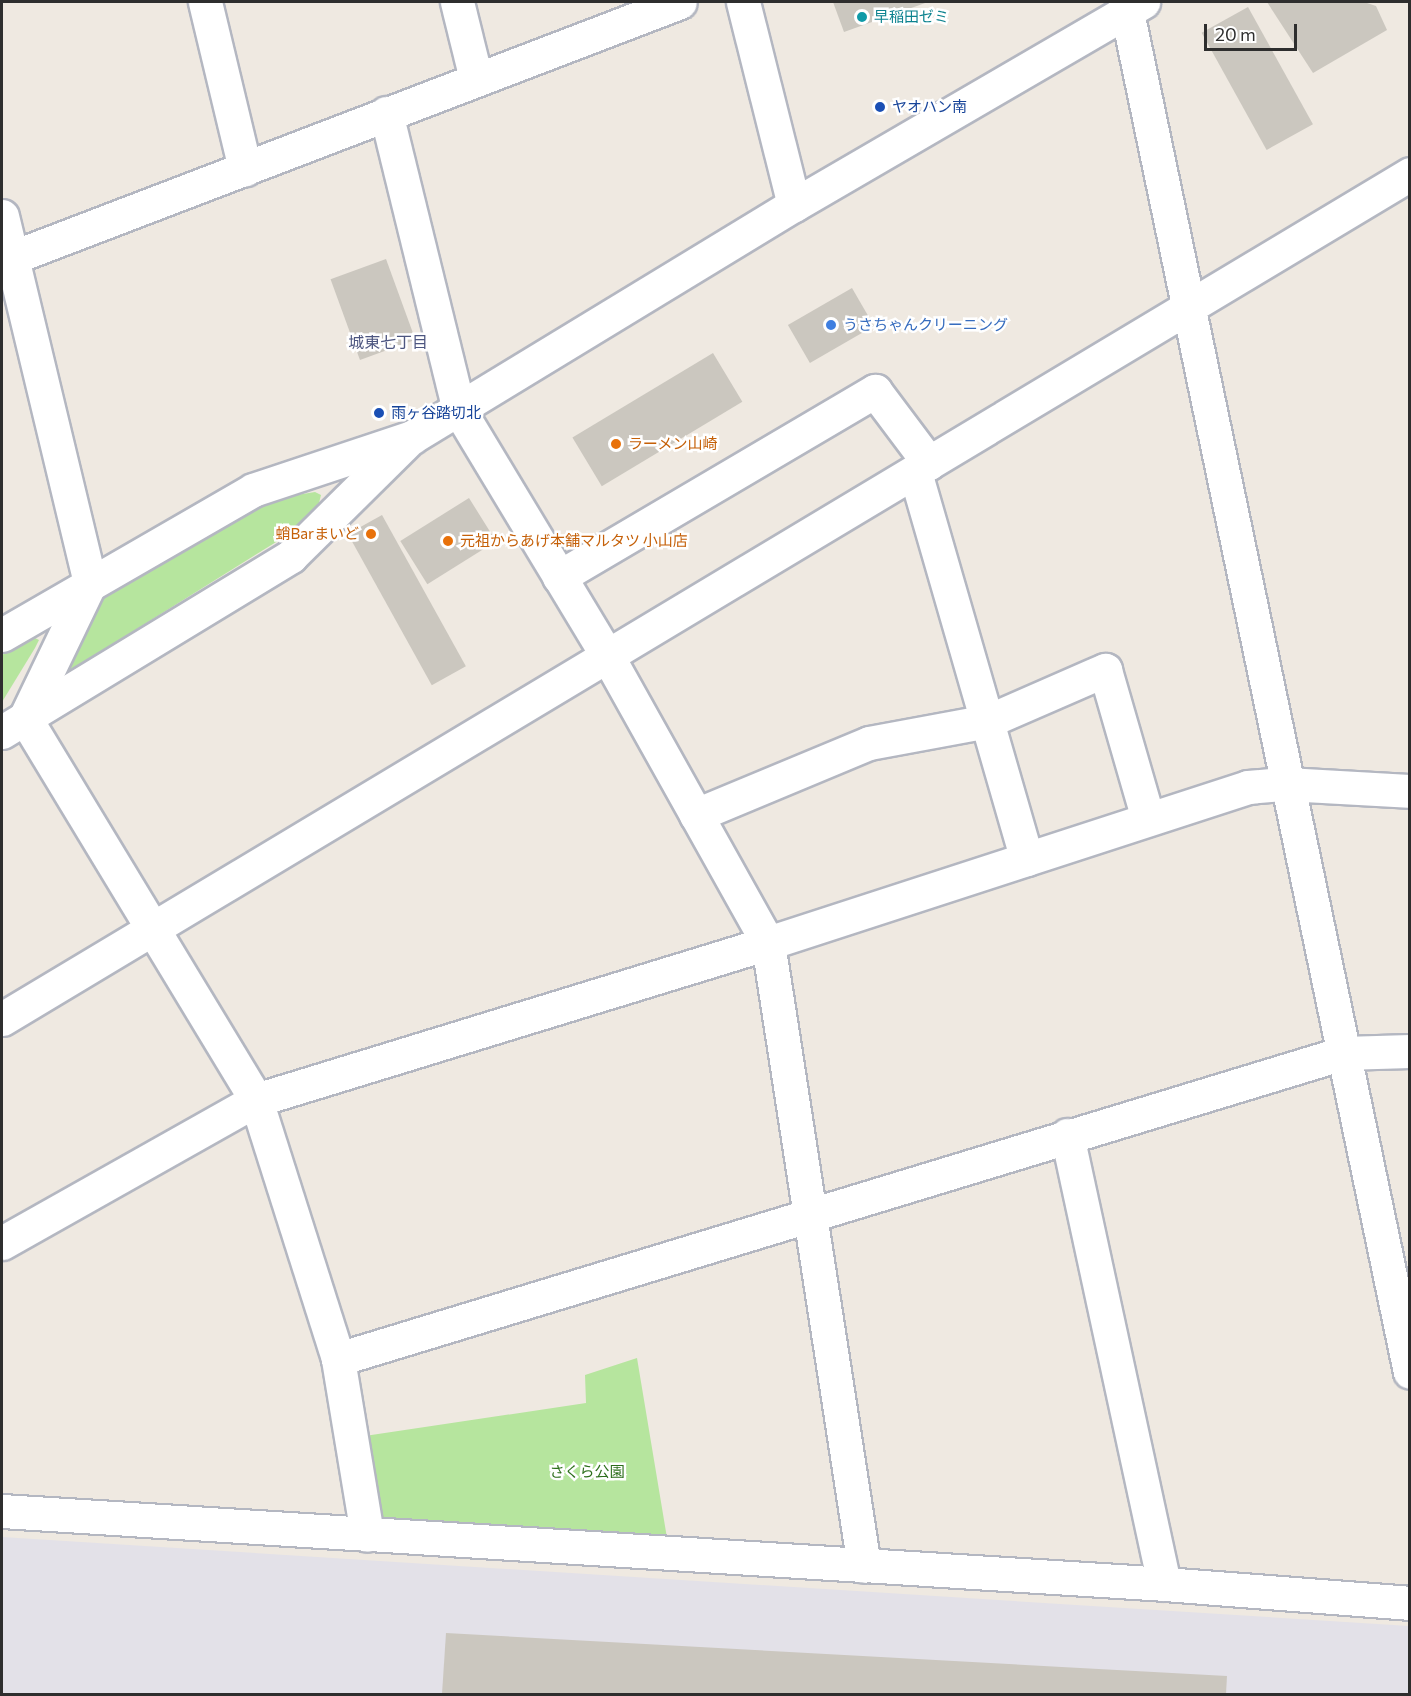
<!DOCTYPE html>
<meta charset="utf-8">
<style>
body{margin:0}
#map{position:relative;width:1411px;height:1696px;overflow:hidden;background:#efe9e1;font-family:Commissioner,"Noto Sans JP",sans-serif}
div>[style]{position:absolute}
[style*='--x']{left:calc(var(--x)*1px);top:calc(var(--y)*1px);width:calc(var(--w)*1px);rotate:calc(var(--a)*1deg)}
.industrial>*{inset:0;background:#e3e1e8}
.green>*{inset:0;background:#b6e59e}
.building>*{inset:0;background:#cbc7bf;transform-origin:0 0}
.roads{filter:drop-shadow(2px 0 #b4b7c1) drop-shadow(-2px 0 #b4b7c1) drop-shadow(0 2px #b4b7c1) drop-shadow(0 -2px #b4b7c1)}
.minor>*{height:33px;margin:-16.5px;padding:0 16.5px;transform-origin:16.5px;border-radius:16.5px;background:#fff}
.dots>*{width:16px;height:16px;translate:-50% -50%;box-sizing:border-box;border:3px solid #fff;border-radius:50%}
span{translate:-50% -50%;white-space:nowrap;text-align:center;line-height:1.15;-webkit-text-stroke:5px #fff;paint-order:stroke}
.culture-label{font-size:15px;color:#0d838f}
.left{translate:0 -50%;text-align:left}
.transit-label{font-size:15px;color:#164399}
.shop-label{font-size:15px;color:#366cbe}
.food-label{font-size:15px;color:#c56008}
.right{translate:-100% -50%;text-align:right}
.park-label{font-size:15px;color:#2c6e1b}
.neighbourhood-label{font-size:16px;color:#4d5680}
.frame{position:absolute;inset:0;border:3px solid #2e2e2e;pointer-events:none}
.scale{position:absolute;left:1204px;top:24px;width:93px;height:27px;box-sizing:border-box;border:3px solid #2e2e2e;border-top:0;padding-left:8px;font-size:18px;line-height:21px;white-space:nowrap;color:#2e2e2e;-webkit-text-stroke:4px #fff;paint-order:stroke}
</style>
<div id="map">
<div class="industrial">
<div style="clip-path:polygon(2px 1537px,1409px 1626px,1409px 1694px,2px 1694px)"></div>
</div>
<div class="green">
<div style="clip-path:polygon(315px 492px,321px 495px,319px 503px,289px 534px,52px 682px,99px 598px,272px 499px)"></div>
<div style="clip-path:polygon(33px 637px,39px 640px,35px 648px,2px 702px,2px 655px)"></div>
<div style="clip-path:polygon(637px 1358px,668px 1544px,372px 1528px,358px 1437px,586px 1403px,585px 1375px)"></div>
</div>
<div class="building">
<div style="clip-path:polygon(833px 2px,928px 2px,844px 32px)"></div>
<div style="clip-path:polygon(1267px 2px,1364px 2px,1376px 6px,1387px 30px,1313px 73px)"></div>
<div style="left:1248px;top:7px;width:134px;height:53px;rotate:61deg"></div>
<div style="left:386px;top:259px;width:86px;height:59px;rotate:70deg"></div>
<div style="left:852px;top:288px;width:44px;height:74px;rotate:60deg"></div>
<div style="left:713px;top:353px;width:57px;height:164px;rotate:59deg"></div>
<div style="left:469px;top:498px;width:51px;height:81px;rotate:58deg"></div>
<div style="left:382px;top:515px;width:173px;height:39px;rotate:61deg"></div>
<div style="clip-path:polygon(446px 1633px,1227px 1676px,1226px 1694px,442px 1694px)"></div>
</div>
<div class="roads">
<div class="minor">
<div style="--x:205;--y:2;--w:172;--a:76.5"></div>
<div style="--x:457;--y:2;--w:79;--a:76.1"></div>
<div style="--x:743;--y:2;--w:209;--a:75.9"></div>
<div style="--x:1125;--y:2;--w:1399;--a:78.25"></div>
<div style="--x:386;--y:113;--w:306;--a:76.2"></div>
<div style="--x:459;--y:410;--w:288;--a:58.9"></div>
<div style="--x:608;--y:657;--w:328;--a:60.8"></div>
<div style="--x:768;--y:943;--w:630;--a:81.24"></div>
<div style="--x:2;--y:216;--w:377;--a:76.5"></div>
<div style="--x:90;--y:583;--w:150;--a:115.7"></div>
<div style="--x:25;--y:718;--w:446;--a:58.8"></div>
<div style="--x:256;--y:1100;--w:272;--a:72.4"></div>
<div style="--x:338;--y:1359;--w:178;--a:80.6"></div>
<div style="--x:11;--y:258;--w:716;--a:-20.94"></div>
<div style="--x:915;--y:472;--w:403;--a:73.9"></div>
<div style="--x:559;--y:577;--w:367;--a:-30.5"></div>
<div style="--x:875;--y:391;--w:90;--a:53.1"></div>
<div style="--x:2;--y:635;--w:290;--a:-30"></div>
<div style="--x:253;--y:490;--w:168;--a:-18.4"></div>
<div style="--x:412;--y:437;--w:447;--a:-31.3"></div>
<div style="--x:794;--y:205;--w:404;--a:-30.2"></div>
<div style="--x:2;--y:732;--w:338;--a:-31.3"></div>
<div style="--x:291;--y:556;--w:162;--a:-44.7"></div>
<div style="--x:696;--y:815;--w:187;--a:-22.6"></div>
<div style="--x:869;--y:743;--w:121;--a:-10.5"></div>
<div style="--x:988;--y:721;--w:128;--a:-23.6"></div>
<div style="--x:1105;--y:670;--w:155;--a:73.9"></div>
<div style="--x:2;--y:1019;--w:1642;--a:-30.97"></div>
<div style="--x:1067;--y:1135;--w:459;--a:77.8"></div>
<div style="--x:2;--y:1243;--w:291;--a:-29.4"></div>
<div style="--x:256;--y:1100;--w:536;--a:-17.05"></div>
<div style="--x:768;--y:943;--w:505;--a:-18"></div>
<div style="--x:1248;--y:787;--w:37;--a:-5"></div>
<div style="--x:1285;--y:784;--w:125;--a:3.2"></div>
<div style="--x:338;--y:1359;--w:1051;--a:-16.93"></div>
<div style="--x:1343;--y:1053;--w:67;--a:-1.7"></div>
<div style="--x:2;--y:1511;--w:1164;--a:3.59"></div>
<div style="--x:1164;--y:1584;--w:247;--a:4.4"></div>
</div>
</div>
<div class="dots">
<div style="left:862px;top:17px;background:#0f9aa8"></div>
<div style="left:880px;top:107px;background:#1a4fb4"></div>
<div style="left:831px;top:325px;background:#3f7fe0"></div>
<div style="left:379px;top:413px;background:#1a4fb4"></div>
<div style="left:616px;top:444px;background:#e8710a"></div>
<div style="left:371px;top:534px;background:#e8710a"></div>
<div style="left:448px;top:541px;background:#e8710a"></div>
</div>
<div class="culture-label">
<span class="left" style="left:874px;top:17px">早稲田ゼミ</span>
</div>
<div class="transit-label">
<span class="left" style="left:892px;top:107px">ヤオハン南</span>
<span class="left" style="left:391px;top:413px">雨ヶ谷踏切北</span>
</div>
<div class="shop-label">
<span class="left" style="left:843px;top:325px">うさちゃんクリーニング</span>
</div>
<div class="food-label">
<span class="left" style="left:628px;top:444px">ラーメン山崎</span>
<span class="right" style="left:359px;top:534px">蛸Barまいど</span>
<span class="left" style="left:460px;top:541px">元祖からあげ本舗マルタツ 小山店</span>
</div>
<div class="park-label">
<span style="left:587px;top:1472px">さくら公園</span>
</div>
<div class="neighbourhood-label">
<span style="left:388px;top:342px">城東七丁目</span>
</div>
<div class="frame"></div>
<div class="scale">20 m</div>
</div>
